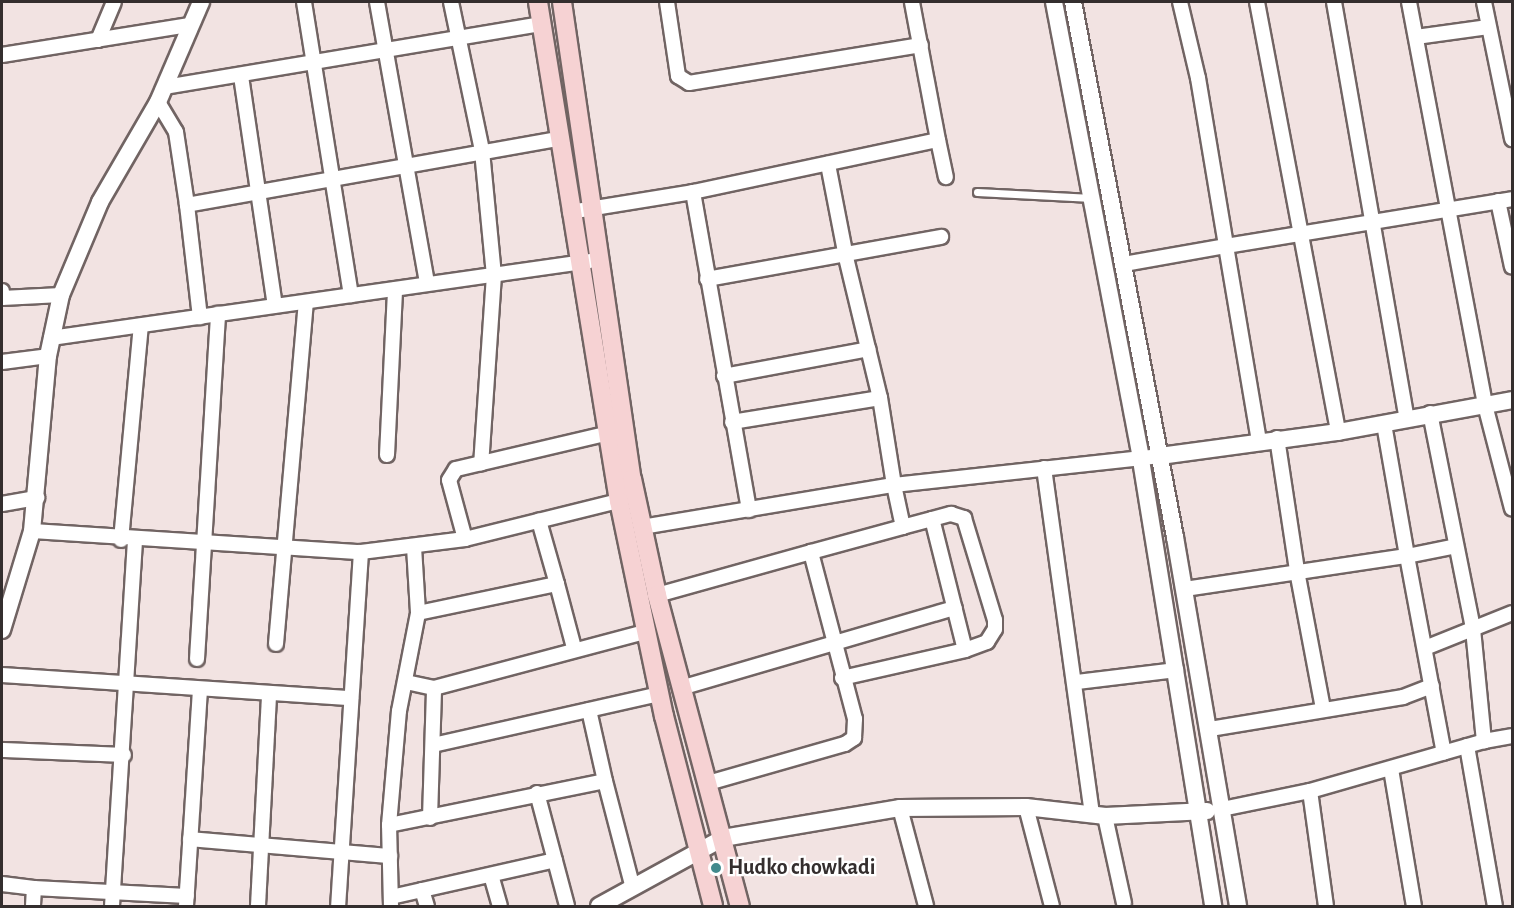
<!DOCTYPE html>
<style>
body{margin:0}
#map{position:relative;width:1514px;height:908px;overflow:hidden;background:#f2e3e2;font-family:"Alegreya Sans",sans-serif}
div>[style]{position:absolute}
[style*='--x']{left:calc(var(--x)*1px);top:calc(var(--y)*1px);width:calc(var(--w)*1px);rotate:calc(var(--a)*1deg)}
.roads{filter:drop-shadow(2px 0 #716463) drop-shadow(-2px 0 #716463) drop-shadow(0 2px #716463) drop-shadow(0 -2px #716463)}
.service>*{height:7px;margin:-3.5px;padding:0 3.5px;transform-origin:3.5px;border-radius:3.5px;background:#fff}
.minor>*{height:14px;margin:-7px;padding:0 7px;transform-origin:7px;border-radius:7px;background:#fff}
.tertiary>*{height:16px;margin:-8px;padding:0 8px;transform-origin:8px;border-radius:8px;background:#fff}
.secondary>*{height:18px;margin:-9px;padding:0 9px;transform-origin:9px;border-radius:9px;background:#f6d2d3}
.dots>*{width:16px;height:16px;translate:-50% -50%;box-sizing:border-box;border:3px solid #fff;border-radius:50%}
span{translate:-50% -50%;white-space:nowrap;text-align:center;line-height:1.15;-webkit-text-stroke:4.5px #fff;paint-order:stroke}
.poi-label{font-size:22px;color:#342e2e;font-weight:700}
.left{translate:0 -50%;text-align:left}
.frame{position:absolute;inset:0;border:3px solid #342e2e;pointer-events:none}
</style>
<div id="map">
<div class="roads">
<div class="service">
<div style="--x:977;--y:192;--w:115;--a:3"></div>
</div>
<div class="minor">
<div style="--x:304;--y:2;--w:297;--a:80.9"></div>
<div style="--x:377;--y:2;--w:286;--a:79.9"></div>
<div style="--x:451;--y:2;--w:152;--a:78.2"></div>
<div style="--x:482;--y:151;--w:125;--a:84.5"></div>
<div style="--x:494;--y:275;--w:189;--a:93.9"></div>
<div style="--x:667;--y:2;--w:75;--a:81.5"></div>
<div style="--x:678;--y:76;--w:13;--a:32"></div>
<div style="--x:689;--y:83;--w:235;--a:-9.3"></div>
<div style="--x:1180;--y:2;--w:78;--a:76.7"></div>
<div style="--x:1198;--y:78;--w:170;--a:80.5"></div>
<div style="--x:1226;--y:246;--w:290;--a:-9.3"></div>
<div style="--x:1257;--y:2;--w:438;--a:79.3"></div>
<div style="--x:1334;--y:2;--w:423;--a:80.1"></div>
<div style="--x:1409;--y:2;--w:410;--a:79.3"></div>
<div style="--x:1485;--y:405;--w:107;--a:75.4"></div>
<div style="--x:1484;--y:2;--w:140;--a:78.4"></div>
<div style="--x:1416;--y:37;--w:73;--a:-7.9"></div>
<div style="--x:98;--y:40;--w:41;--a:-67.2"></div>
<div style="--x:2;--y:55;--w:190;--a:-9.1"></div>
<div style="--x:241;--y:76;--w:232;--a:81.6"></div>
<div style="--x:165;--y:87;--w:381;--a:-9.5"></div>
<div style="--x:158;--y:102;--w:35;--a:59"></div>
<div style="--x:176;--y:132;--w:74;--a:81.4"></div>
<div style="--x:187;--y:205;--w:377;--a:-10.1"></div>
<div style="--x:938;--y:140;--w:38;--a:78"></div>
<div style="--x:693;--y:192;--w:323;--a:80"></div>
<div style="--x:1498;--y:201;--w:67;--a:78"></div>
<div style="--x:187;--y:205;--w:113;--a:83.4"></div>
<div style="--x:570;--y:212;--w:125;--a:-9.2"></div>
<div style="--x:693;--y:192;--w:250;--a:-12"></div>
<div style="--x:938;--y:140;--w:140;--a:-100.7"></div>
<div style="--x:1124;--y:264;--w:104;--a:-10"></div>
<div style="--x:1226;--y:246;--w:198;--a:80.4"></div>
<div style="--x:707;--y:279;--w:238;--a:-10.2"></div>
<div style="--x:2;--y:291;--w:7;--a:90"></div>
<div style="--x:2;--y:298;--w:59;--a:-2.9"></div>
<div style="--x:51;--y:338;--w:544;--a:-8.13"></div>
<div style="--x:2;--y:362;--w:46;--a:-7.4"></div>
<div style="--x:724;--y:376;--w:147;--a:-10.5"></div>
<div style="--x:1430;--y:413;--w:220;--a:78.7"></div>
<div style="--x:1473;--y:629;--w:113;--a:84.4"></div>
<div style="--x:1484;--y:741;--w:28;--a:-10"></div>
<div style="--x:732;--y:422;--w:150;--a:-9.2"></div>
<div style="--x:1384;--y:424;--w:134;--a:80.1"></div>
<div style="--x:1407;--y:556;--w:50;--a:-11.5"></div>
<div style="--x:1277;--y:438;--w:134;--a:81.4"></div>
<div style="--x:1297;--y:571;--w:140;--a:79.3"></div>
<div style="--x:387;--y:455;--w:166;--a:-87.2"></div>
<div style="--x:1044;--y:468;--w:350;--a:82.1"></div>
<div style="--x:2;--y:504;--w:36;--a:-10"></div>
<div style="--x:932;--y:519;--w:20;--a:-15"></div>
<div style="--x:951;--y:514;--w:14;--a:17"></div>
<div style="--x:964;--y:518;--w:107;--a:73.1"></div>
<div style="--x:995;--y:620;--w:9;--a:90"></div>
<div style="--x:995;--y:629;--w:15;--a:122"></div>
<div style="--x:987;--y:642;--w:23;--a:160"></div>
<div style="--x:642;--y:527;--w:255;--a:-9.5"></div>
<div style="--x:894;--y:485;--w:88;--a:-99.1"></div>
<div style="--x:880;--y:398;--w:145;--a:-103.6"></div>
<div style="--x:846;--y:257;--w:95;--a:-101"></div>
<div style="--x:32;--y:531;--w:330;--a:3.7"></div>
<div style="--x:361;--y:552;--w:355;--a:93.7"></div>
<div style="--x:465;--y:539;--w:61;--a:-105.2"></div>
<div style="--x:449;--y:480;--w:13;--a:-58"></div>
<div style="--x:456;--y:469;--w:157;--a:-13.2"></div>
<div style="--x:121;--y:540;--w:215;--a:-84.7"></div>
<div style="--x:414;--y:547;--w:66;--a:86.5"></div>
<div style="--x:418;--y:613;--w:142;--a:-11.8"></div>
<div style="--x:557;--y:584;--w:66;--a:-105.9"></div>
<div style="--x:361;--y:552;--w:105;--a:-7.1"></div>
<div style="--x:465;--y:539;--w:159;--a:-13.9"></div>
<div style="--x:557;--y:584;--w:66;--a:75.1"></div>
<div style="--x:1185;--y:589;--w:224;--a:-8.5"></div>
<div style="--x:1407;--y:556;--w:200;--a:79.4"></div>
<div style="--x:657;--y:595;--w:160;--a:-15.6"></div>
<div style="--x:276;--y:644;--w:343;--a:-85"></div>
<div style="--x:1425;--y:648;--w:94;--a:-21.9"></div>
<div style="--x:197;--y:659;--w:346;--a:-86.5"></div>
<div style="--x:2;--y:675;--w:350;--a:3.8"></div>
<div style="--x:842;--y:678;--w:126;--a:-12.8"></div>
<div style="--x:965;--y:650;--w:135;--a:-104.1"></div>
<div style="--x:932;--y:519;--w:30;--a:165"></div>
<div style="--x:406;--y:682;--w:29;--a:12"></div>
<div style="--x:434;--y:688;--w:218;--a:-14.9"></div>
<div style="--x:1077;--y:682;--w:100;--a:-6.9"></div>
<div style="--x:684;--y:687;--w:282;--a:-16.3"></div>
<div style="--x:589;--y:710;--w:73;--a:77.3"></div>
<div style="--x:1210;--y:729;--w:196;--a:-9.4"></div>
<div style="--x:1403;--y:697;--w:31;--a:-21"></div>
<div style="--x:433;--y:745;--w:232;--a:-12.7"></div>
<div style="--x:1467;--y:746;--w:162;--a:80.1"></div>
<div style="--x:2;--y:750;--w:122;--a:2.3"></div>
<div style="--x:1391;--y:769;--w:139;--a:80.5"></div>
<div style="--x:708;--y:783;--w:142;--a:-15.9"></div>
<div style="--x:845;--y:744;--w:11;--a:-34"></div>
<div style="--x:854;--y:738;--w:19;--a:-87"></div>
<div style="--x:855;--y:719;--w:173;--a:-104.8"></div>
<div style="--x:811;--y:552;--w:95;--a:-15.2"></div>
<div style="--x:903;--y:527;--w:43;--a:-102.1"></div>
<div style="--x:894;--y:485;--w:268;--a:-6.2"></div>
<div style="--x:1310;--y:791;--w:116;--a:82.1"></div>
<div style="--x:537;--y:793;--w:117;--a:75.1"></div>
<div style="--x:1026;--y:807;--w:102;--a:75.3"></div>
<div style="--x:900;--y:808;--w:101;--a:75.1"></div>
<div style="--x:1222;--y:809;--w:90;--a:-11.6"></div>
<div style="--x:1310;--y:791;--w:181;--a:-16"></div>
<div style="--x:1105;--y:816;--w:89;--a:77.7"></div>
<div style="--x:430;--y:818;--w:130;--a:-88.2"></div>
<div style="--x:389;--y:825;--w:114;--a:-85"></div>
<div style="--x:399;--y:711;--w:100;--a:-79"></div>
<div style="--x:190;--y:839;--w:201;--a:4.9"></div>
<div style="--x:491;--y:875;--w:32;--a:74"></div>
<div style="--x:2;--y:884;--w:32;--a:7"></div>
<div style="--x:422;--y:890;--w:17;--a:73"></div>
<div style="--x:391;--y:897;--w:168;--a:-12.7"></div>
<div style="--x:33;--y:906;--w:18;--a:-87"></div>
<div style="--x:34;--y:888;--w:153;--a:3"></div>
<div style="--x:112;--y:906;--w:366;--a:-86.4"></div>
<div style="--x:186;--y:906;--w:217;--a:-86.3"></div>
<div style="--x:258;--y:906;--w:211;--a:-87"></div>
<div style="--x:391;--y:906;--w:81;--a:-91.4"></div>
<div style="--x:389;--y:825;--w:220;--a:-11.5"></div>
<div style="--x:605;--y:781;--w:107;--a:75.4"></div>
</div>
<div class="tertiary">
<div style="--x:1054;--y:2;--w:466;--a:79.2"></div>
<div style="--x:1141;--y:460;--w:452;--a:80.8"></div>
<div style="--x:1073;--y:2;--w:545;--a:79.21"></div>
<div style="--x:1175;--y:537;--w:374;--a:80.3"></div>
<div style="--x:1160;--y:456;--w:180;--a:-7.7"></div>
<div style="--x:1338;--y:432;--w:177;--a:-10.4"></div>
<div style="--x:2;--y:630;--w:103;--a:-73.1"></div>
<div style="--x:32;--y:531;--w:176;--a:-84.8"></div>
<div style="--x:48;--y:356;--w:62;--a:-78"></div>
<div style="--x:61;--y:295;--w:101;--a:-67.2"></div>
<div style="--x:100;--y:202;--w:116;--a:-59.9"></div>
<div style="--x:158;--y:102;--w:109;--a:-66.7"></div>
<div style="--x:599;--y:906;--w:141;--a:-28.7"></div>
<div style="--x:723;--y:838;--w:180;--a:-9.6"></div>
<div style="--x:900;--y:808;--w:126;--a:-0.5"></div>
<div style="--x:1026;--y:807;--w:80;--a:6.5"></div>
<div style="--x:1105;--y:816;--w:102;--a:-2.8"></div>
</div>
<div class="secondary">
<div style="--x:538;--y:2;--w:506;--a:80.78"></div>
<div style="--x:619;--y:501;--w:220;--a:78.2"></div>
<div style="--x:664;--y:716;--w:196;--a:75.5"></div>
<div style="--x:562;--y:2;--w:482;--a:81.7"></div>
<div style="--x:632;--y:479;--w:119;--a:77.8"></div>
<div style="--x:657;--y:595;--w:322;--a:75.1"></div>
</div>
</div>
<div class="dots">
<div style="left:716px;top:868px;background:#428a8d"></div>
</div>
<div class="poi-label">
<span class="left" style="left:728px;top:868px">Hudko chowkadi</span>
</div>
<div class="frame"></div>
</div>
